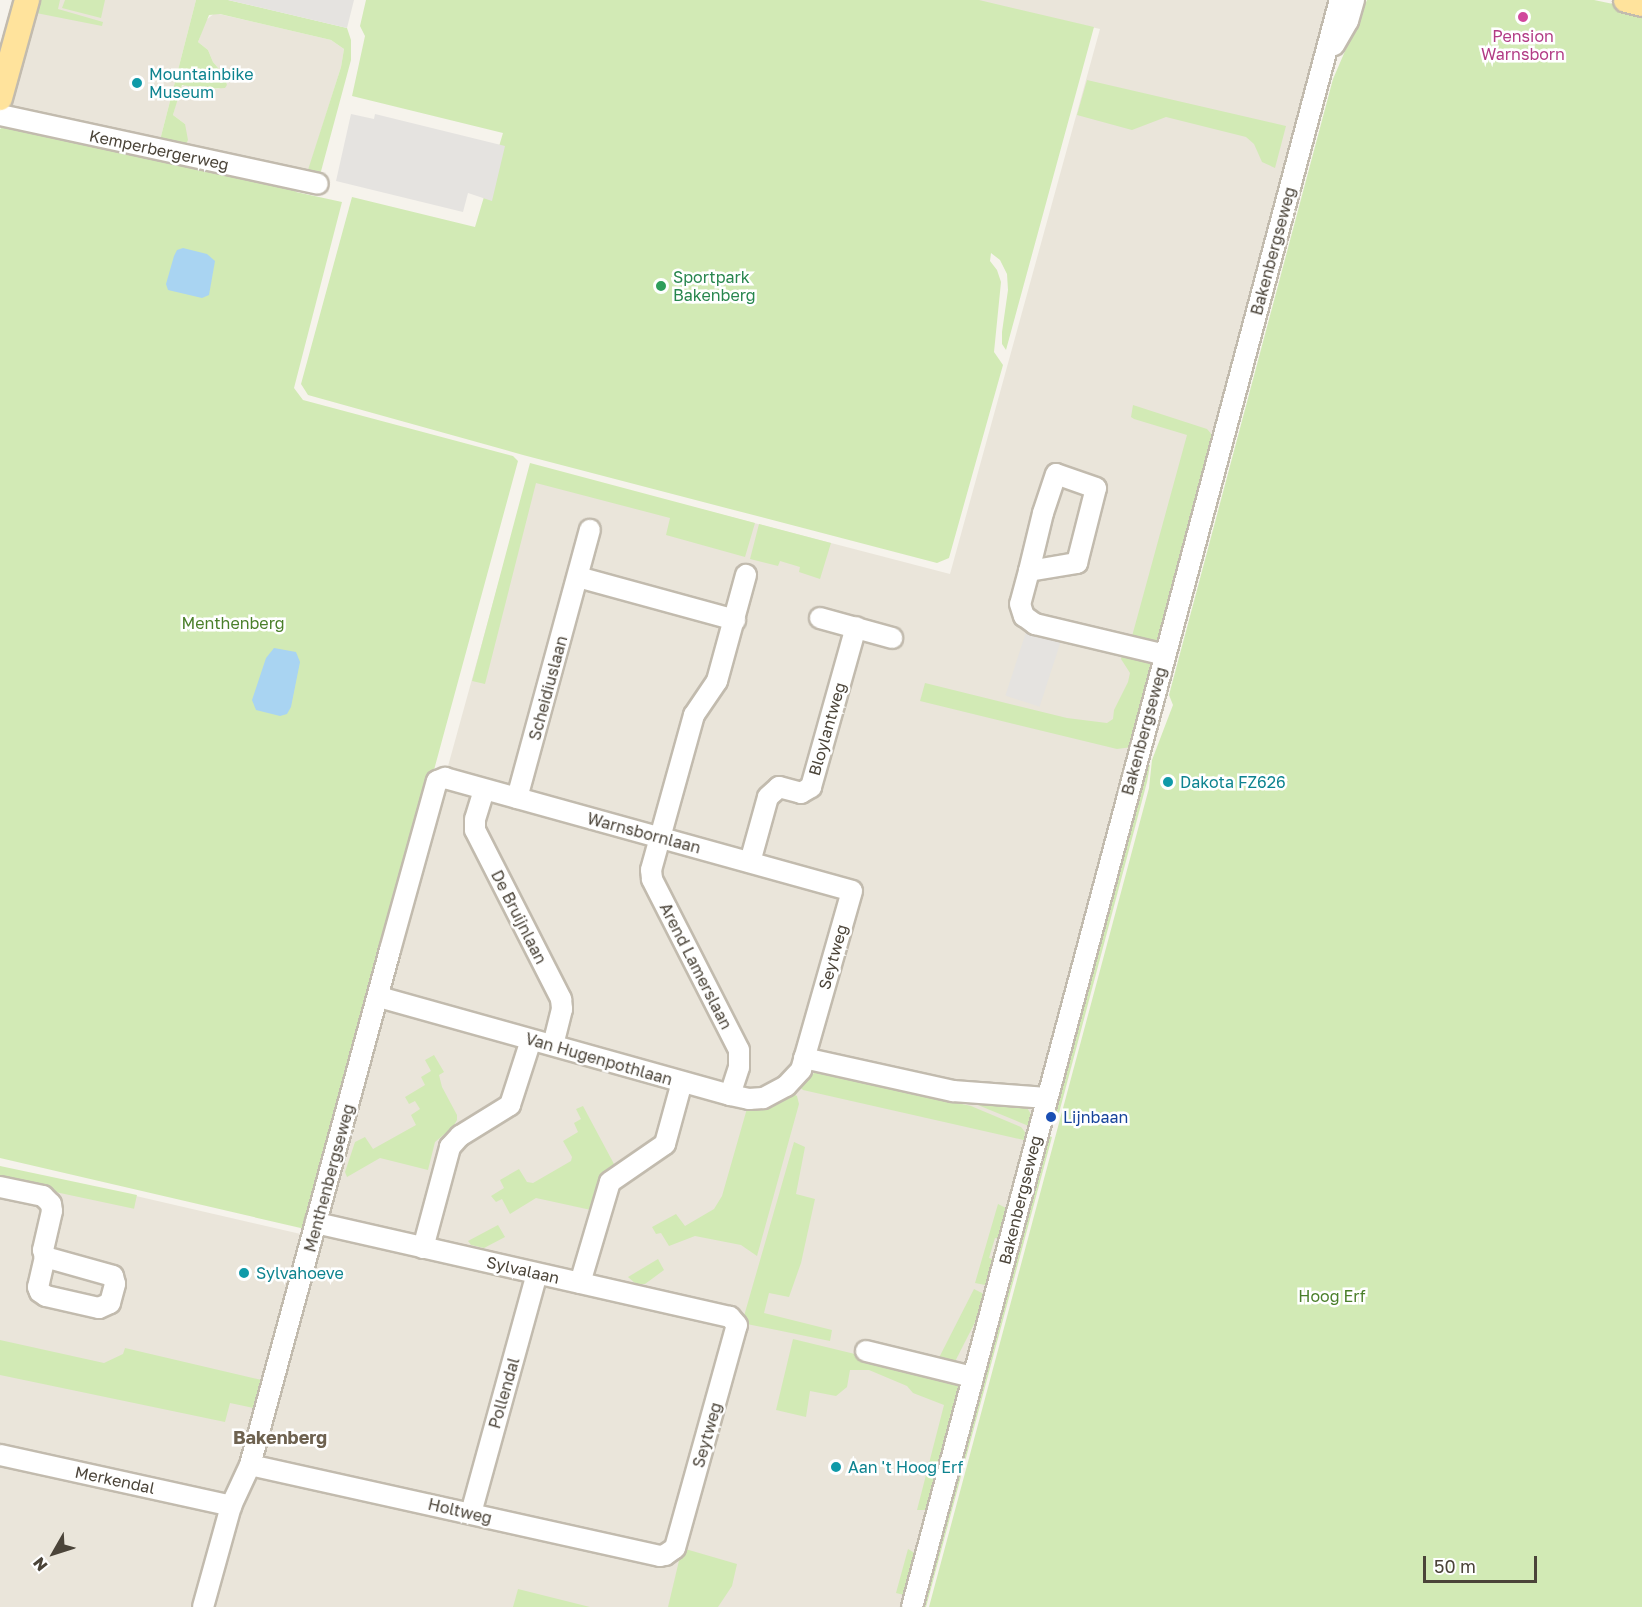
<!DOCTYPE html>
<style>
body{margin:0}
#map{position:relative;width:1642px;height:1607px;overflow:hidden;background:#f6f3ec;font-family:"Golos Text",sans-serif}
div>[style]{position:absolute}
[style*='--x']{left:calc(var(--x)*1px);top:calc(var(--y)*1px);width:calc(var(--w)*1px);rotate:calc(var(--a)*1deg)}
.residential>*{inset:0;background:#eae5da}
.green>*{inset:0;background:#d2eab5;transform-origin:0 0}
.parking>*{inset:0;background:#e5e3e0;transform-origin:0 0}
.water>*{inset:0;background:#a9d4f2}
.roads{filter:drop-shadow(2px 0 #c2bbae) drop-shadow(-2px 0 #c2bbae) drop-shadow(0 2px #c2bbae) drop-shadow(0 -2px #c2bbae)}
.minor>*{height:20px;margin:-10px;padding:0 10px;transform-origin:10px;border-radius:10px;background:#fff}
.major>*{height:24px;margin:-12px;padding:0 12px;transform-origin:12px;border-radius:12px;background:#ffe39c}
.dots>*{width:16px;height:16px;translate:-50% -50%;box-sizing:border-box;border:3px solid #fff;border-radius:50%}
span{translate:-50% -50%;white-space:nowrap;text-align:center;line-height:1.15;-webkit-text-stroke:5px #fff;paint-order:stroke}
.hotel-label{font-size:16px;color:#b23c85}
.culture-label{font-size:16px;color:#0d838f}
.left{translate:0 -50%;text-align:left}
.street-label{font-size:16px;color:#4b4439}
.leisure-label{font-size:16px;color:#27864d}
.park-label{font-size:16px;color:#4a7f2a}
.transit-label{font-size:16px;color:#164399}
.neighbourhood-label{font-size:18px;color:#6e6250;font-weight:700}
.north{position:absolute;left:24px;top:1523px;width:60px;height:60px;-webkit-text-stroke:4px #fff;paint-order:stroke;rotate:231deg;font-size:16px;font-weight:700;line-height:24px;text-align:center;color:#4b4439}
.north::after{content:'';display:block;margin:auto;width:21px;height:27px;background:#4b4439;clip-path:polygon(50% 0,100% 100%,50% 72%,0 100%)}
.scale{position:absolute;left:1423px;top:1556px;width:114px;height:27px;box-sizing:border-box;border:3px solid #4b4439;border-top:0;padding-left:8px;font-size:18px;line-height:21px;white-space:nowrap;color:#4b4439;-webkit-text-stroke:4px #fff;paint-order:stroke}
</style>
<div id="map">
<div class="residential">
<div style="clip-path:polygon(34px 0,196px 0,159px 144px,11px 110px,8px 105px)"></div>
<div style="clip-path:polygon(974px 0,1331px 0,905px 1607px,0 1607px,0 1169px,136px 1196px,318px 1238px,531px 465px,950px 574px,1100px 29px)"></div>
<div style="clip-path:polygon(215px 13px,331px 40px,344px 49px,341px 67px,308px 172px,183px 149px,185px 124px,173px 115px,180px 88px,186px 84px,206px 89px,218px 89px,227px 85px,225px 76px,213px 62px,208px 50px,198px 42px,206px 20px)"></div>
</div>
<div class="green">
<div style="clip-path:polygon(34px 0,60px 0,58px 9px,103px 22px,102px 26px,31px 12px)"></div>
<div style="clip-path:polygon(65px 0,105px 0,101px 18px,62px 8px)"></div>
<div style="clip-path:polygon(196px 0,228px 0,347px 28px,351px 40px,351px 60px,320px 175px,307px 173px,341px 67px,344px 49px,331px 40px,220px 14px,209px 15px,198px 42px,208px 50px,213px 62px,225px 76px,227px 85px,225px 88px,206px 89px,182px 85px,173px 115px,185px 124px,188px 140px,185px 146px,159px 144px)"></div>
<div style="clip-path:polygon(366px 0,979px 0,1094px 27px,1006px 350px,1002px 344px,1002px 332px,1008px 290px,1007px 274px,1000px 260px,991px 253px,990px 261px,997px 270px,1001px 282px,994px 352px,1003px 365px,949px 558px,937px 563px,523px 455px,308px 395px,301px 384px,352px 197px,475px 227px,503px 133px,352px 96px,365px 36px,360px 26px)"></div>
<div style="clip-path:polygon(1367px 0,1594px 0,1642px 10px,1642px 1607px,929px 1607px,1149px 788px,1152px 760px,1173px 705px,1169px 695px,1333px 79px)"></div>
<div style="clip-path:polygon(1087px 80px,1286px 126px,1275px 168px,1262px 162px,1254px 144px,1246px 137px,1166px 117px,1132px 130px,1077px 115px)"></div>
<div style="clip-path:polygon(4px 126px,291px 184px,296px 192px,342px 202px,294px 388px,303px 400px,513px 456px,518px 461px,310px 1226px,305px 1229px,0 1158px,0 129px)"></div>
<div style="clip-path:polygon(1133px 405px,1207px 429px,1214px 437px,1160px 645px,1131px 640px,1187px 435px,1134px 419px,1131px 417px)"></div>
<div style="clip-path:polygon(530px 463px,755px 523px,745px 557px,666px 535px,670px 518px,536px 483px,485px 684px,472px 681px)"></div>
<div style="clip-path:polygon(759px 524px,831px 543px,820px 579px,799px 572px,800px 567px,780px 561px,778px 566px,750px 559px)"></div>
<div style="clip-path:polygon(1122px 654px,1155px 661px,1132px 747px,1117px 749px,920px 701px,925px 683px,1067px 718px,1107px 723px,1113px 719px,1114px 710px,1128px 682px,1130px 673px,1121px 659px)"></div>
<div style="clip-path:polygon(1146px 765px,1150px 765px,1147px 782px,1059px 1113px,1051px 1110px)"></div>
<div style="clip-path:polygon(434px 1055px,444px 1072px,439px 1075px,442px 1087px,457px 1115px,457px 1120px,453px 1127px,435px 1142px,428px 1170px,380px 1158px,347px 1177px,345px 1172px,355px 1142px,365px 1137px,373px 1149px,416px 1125px,411px 1115px,420px 1109px,415px 1101px,409px 1104px,405px 1097px,425px 1085px,421px 1077px,431px 1071px,425px 1060px)"></div>
<div style="clip-path:polygon(816px 1071px,971px 1106px,1021px 1127px,1025px 1132px,1024px 1140px,803px 1090px,800px 1087px)"></div>
<div style="clip-path:polygon(790px 1092px,797px 1096px,799px 1104px,757px 1256px,741px 1245px,695px 1236px,669px 1246px,661px 1233px,656px 1234px,652px 1227px,676px 1214px,685px 1226px,714px 1209px,722px 1196px,748px 1105px)"></div>
<div style="clip-path:polygon(973px 1100px,1026px 1106px,1032px 1116px,1031px 1127px,973px 1103px)"></div>
<div style="clip-path:polygon(583px 1106px,614px 1164px,604px 1174px,598px 1185px,591px 1210px,536px 1198px,510px 1214px,502px 1199px,496px 1202px,491px 1196px,504px 1188px,500px 1180px,519px 1169px,527px 1182px,533px 1183px,571px 1161px,572px 1157px,563px 1141px,578px 1132px,574px 1123px,581px 1119px,576px 1109px)"></div>
<div style="clip-path:polygon(1049px 1136px,1052px 1137px,926px 1607px,918px 1607px,1042px 1145px,1046px 1146px)"></div>
<div style="clip-path:polygon(794px 1142px,805px 1147px,796px 1194px,815px 1199px,801px 1263px,789px 1297px,769px 1293px,764px 1313px,832px 1330px,830px 1341px,742px 1323px)"></div>
<div style="left:0;top:1166px;width:140px;height:14px;rotate:12deg"></div>
<div style="clip-path:polygon(998px 1204px,1010px 1210px,1000px 1239px,995px 1238px,989px 1258px,997px 1260px,991px 1282px,985px 1285px,975px 1283px)"></div>
<div style="clip-path:polygon(498px 1225px,505px 1237px,484px 1248px,471px 1245px,468px 1241px)"></div>
<div style="clip-path:polygon(658px 1259px,664px 1270px,645px 1284px,636px 1284px,628px 1277px)"></div>
<div style="left:974px;top:1289px;width:16px;height:81px;rotate:27deg"></div>
<div style="clip-path:polygon(793px 1339px,962px 1380px,931px 1510px,917px 1510px,944px 1405px,913px 1393px,907px 1386px,869px 1370px,850px 1370px,847px 1387px,836px 1396px,810px 1391px,806px 1417px,776px 1410px)"></div>
<div style="clip-path:polygon(0 1340px,104px 1363px,123px 1354px,125px 1348px,266px 1381px,259px 1409px,230px 1403px,225px 1422px,0 1375px)"></div>
<div style="clip-path:polygon(682px 1548px,737px 1564px,732px 1586px,718px 1607px,668px 1607px)"></div>
<div style="clip-path:polygon(908px 1549px,918px 1555px,907px 1595px,904px 1595px,896px 1593px)"></div>
<div style="clip-path:polygon(518px 1589px,590px 1607px,513px 1607px)"></div>
</div>
<div class="parking">
<div style="clip-path:polygon(228px 0,354px 0,347px 28px)"></div>
<div style="clip-path:polygon(351px 114px,374px 119px,375px 114px,505px 146px,492px 201px,468px 193px,463px 212px,336px 181px)"></div>
<div style="left:1027px;top:629px;width:36px;height:70px;rotate:18deg"></div>
</div>
<div class="water">
<div style="clip-path:polygon(183px 248px,207px 254px,215px 261px,209px 295px,202px 298px,168px 290px,166px 284px,174px 256px,177px 250px)"></div>
<div style="clip-path:polygon(274px 648px,296px 652px,300px 662px,291px 707px,287px 714px,280px 716px,256px 710px,252px 700px,266px 658px)"></div>
</div>
<div class="roads">
<div class="minor">
<div style="--x:1334;--y:45;--w:28;--a:-60"></div>
<div style="--x:1348;--y:21;--w:22;--a:-74"></div>
<div style="--x:0;--y:115;--w:325;--a:12.2"></div>
<div style="--x:1029;--y:571;--w:49;--a:-9.5"></div>
<div style="--x:1077;--y:563;--w:77;--a:-75.8"></div>
<div style="--x:1096;--y:488;--w:42;--a:-160.7"></div>
<div style="--x:1056;--y:474;--w:41;--a:108.4"></div>
<div style="--x:1043;--y:513;--w:60;--a:103.6"></div>
<div style="--x:1029;--y:571;--w:34;--a:105"></div>
<div style="--x:1020;--y:604;--w:13;--a:72"></div>
<div style="--x:1024;--y:616;--w:14;--a:36"></div>
<div style="--x:1035;--y:624;--w:134;--a:13.4"></div>
<div style="--x:578;--y:577;--w:163;--a:15.3"></div>
<div style="--x:820;--y:618;--w:75;--a:15.5"></div>
<div style="--x:484;--y:790;--w:30;--a:107"></div>
<div style="--x:475;--y:819;--w:11;--a:90"></div>
<div style="--x:475;--y:830;--w:190;--a:63"></div>
<div style="--x:561;--y:999;--w:10;--a:84"></div>
<div style="--x:562;--y:1009;--w:37;--a:104"></div>
<div style="--x:517;--y:798;--w:278;--a:-74.8"></div>
<div style="--x:750;--y:862;--w:67;--a:-74.5"></div>
<div style="--x:768;--y:797;--w:15;--a:-42"></div>
<div style="--x:779;--y:787;--w:23;--a:15"></div>
<div style="--x:801;--y:793;--w:12;--a:-31"></div>
<div style="--x:811;--y:787;--w:166;--a:-74.3"></div>
<div style="--x:804;--y:1058;--w:153;--a:12.5"></div>
<div style="--x:953;--y:1091;--w:94;--a:4.3"></div>
<div style="--x:730;--y:1095;--w:29;--a:-72"></div>
<div style="--x:739;--y:1067;--w:17;--a:-90"></div>
<div style="--x:739;--y:1050;--w:192;--a:-117"></div>
<div style="--x:652;--y:879;--w:9;--a:-96"></div>
<div style="--x:651;--y:870;--w:161;--a:-74.5"></div>
<div style="--x:694;--y:715;--w:41;--a:-55.9"></div>
<div style="--x:717;--y:681;--w:110;--a:-74.7"></div>
<div style="--x:0;--y:1187;--w:44;--a:11.8"></div>
<div style="--x:43;--y:1196;--w:11;--a:45"></div>
<div style="--x:51;--y:1204;--w:7;--a:82"></div>
<div style="--x:52;--y:1211;--w:40;--a:103"></div>
<div style="--x:43;--y:1250;--w:7;--a:74"></div>
<div style="--x:45;--y:1257;--w:31;--a:103"></div>
<div style="--x:38;--y:1287;--w:5;--a:68"></div>
<div style="--x:40;--y:1292;--w:7;--a:34"></div>
<div style="--x:46;--y:1296;--w:54;--a:12.8"></div>
<div style="--x:99;--y:1308;--w:12;--a:-24"></div>
<div style="--x:110;--y:1303;--w:20;--a:-75"></div>
<div style="--x:115;--y:1284;--w:8;--a:-104"></div>
<div style="--x:113;--y:1276;--w:71;--a:-164.4"></div>
<div style="--x:423;--y:1248;--w:105;--a:-75"></div>
<div style="--x:450;--y:1147;--w:15;--a:-48"></div>
<div style="--x:460;--y:1136;--w:59;--a:-31.8"></div>
<div style="--x:510;--y:1105;--w:68;--a:-72.1"></div>
<div style="--x:580;--y:1283;--w:105;--a:-73.5"></div>
<div style="--x:610;--y:1182;--w:67;--a:-34.6"></div>
<div style="--x:665;--y:1144;--w:64;--a:-74.7"></div>
<div style="--x:866;--y:1351;--w:110;--a:13.7"></div>
<div style="--x:0;--y:1455;--w:237;--a:12.4"></div>
<div style="--x:250;--y:1465;--w:420;--a:12.5"></div>
<div style="--x:660;--y:1556;--w:5;--a:-11"></div>
<div style="--x:665;--y:1555;--w:12;--a:-35"></div>
<div style="--x:675;--y:1548;--w:231;--a:-74.5"></div>
<div style="--x:737;--y:1325;--w:11;--a:-131"></div>
<div style="--x:730;--y:1317;--w:425;--a:-167.2"></div>
<div style="--x:471;--y:1513;--w:248;--a:-74.6"></div>
<div style="--x:203;--y:1607;--w:105;--a:-74.5"></div>
<div style="--x:231;--y:1506;--w:45;--a:-65.1"></div>
<div style="--x:250;--y:1465;--w:534;--a:-74.79"></div>
<div style="--x:390;--y:950;--w:175;--a:-74.5"></div>
<div style="--x:437;--y:781;--w:9;--a:-21"></div>
<div style="--x:445;--y:778;--w:422;--a:15.5"></div>
<div style="--x:852;--y:891;--w:186;--a:105.9"></div>
<div style="--x:801;--y:1070;--w:22;--a:133"></div>
<div style="--x:786;--y:1086;--w:26;--a:152"></div>
<div style="--x:763;--y:1098;--w:14;--a:176"></div>
<div style="--x:749;--y:1099;--w:19;--a:-168"></div>
<div style="--x:730;--y:1095;--w:365;--a:-164.4"></div>
<div style="--x:912;--y:1607;--w:1663;--a:-75.09"></div>
</div>
<div class="major">
<div style="--x:1626;--y:0;--w:16;--a:14"></div>
<div style="--x:0;--y:98;--w:102;--a:-74.6"></div>
</div>
</div>
<div class="dots">
<div style="left:1523px;top:17px;background:#d1479c"></div>
<div style="left:137px;top:83px;background:#0f9aa8"></div>
<div style="left:661px;top:286px;background:#2e9e5b"></div>
<div style="left:1168px;top:782px;background:#0f9aa8"></div>
<div style="left:1051px;top:1117px;background:#1a4fb4"></div>
<div style="left:244px;top:1273px;background:#0f9aa8"></div>
<div style="left:836px;top:1467px;background:#0f9aa8"></div>
</div>
<div class="hotel-label">
<span style="left:1523px;top:45px">Pension<br>Warnsborn</span>
</div>
<div class="culture-label">
<span class="left" style="left:149px;top:83px">Mountainbike<br>Museum</span>
<span class="left" style="left:1180px;top:782px">Dakota FZ626</span>
<span class="left" style="left:256px;top:1273px">Sylvahoeve</span>
<span class="left" style="left:848px;top:1467px">Aan 't Hoog Erf</span>
</div>
<div class="street-label">
<span style="left:159px;top:150px;rotate:12deg">Kemperbergerweg</span>
<span style="left:1273px;top:251px;rotate:-75deg">Bakenbergseweg</span>
<span style="left:548px;top:688px;rotate:-75deg">Scheidiuslaan</span>
<span style="left:827px;top:729px;rotate:-74deg">Bloylantweg</span>
<span style="left:1144px;top:731px;rotate:-75deg">Bakenbergseweg</span>
<span style="left:644px;top:833px;rotate:15deg">Warnsbornlaan</span>
<span style="left:519px;top:917px;rotate:63deg">De Bruijnlaan</span>
<span style="left:833px;top:957px;rotate:-74deg">Seytweg</span>
<span style="left:696px;top:966px;rotate:63deg">Arend Lamerslaan</span>
<span style="left:599px;top:1059px;rotate:16deg">Van Hugenpothlaan</span>
<span style="left:329px;top:1178px;rotate:-75deg">Menthenbergseweg</span>
<span style="left:1020px;top:1200px;rotate:-76deg">Bakenbergseweg</span>
<span style="left:523px;top:1270px;rotate:13deg">Sylvalaan</span>
<span style="left:504px;top:1393px;rotate:-74deg">Pollendal</span>
<span style="left:707px;top:1435px;rotate:-74deg">Seytweg</span>
<span style="left:115px;top:1480px;rotate:12deg">Merkendal</span>
<span style="left:460px;top:1511px;rotate:13deg">Holtweg</span>
</div>
<div class="leisure-label">
<span class="left" style="left:673px;top:286px">Sportpark<br>Bakenberg</span>
</div>
<div class="park-label">
<span style="left:233px;top:623px">Menthenberg</span>
<span style="left:1332px;top:1296px">Hoog Erf</span>
</div>
<div class="transit-label">
<span class="left" style="left:1063px;top:1117px">Lijnbaan</span>
</div>
<div class="neighbourhood-label">
<span style="left:280px;top:1437px">Bakenberg</span>
</div>
<div class="north">N</div>
<div class="scale">50 m</div>
</div>
